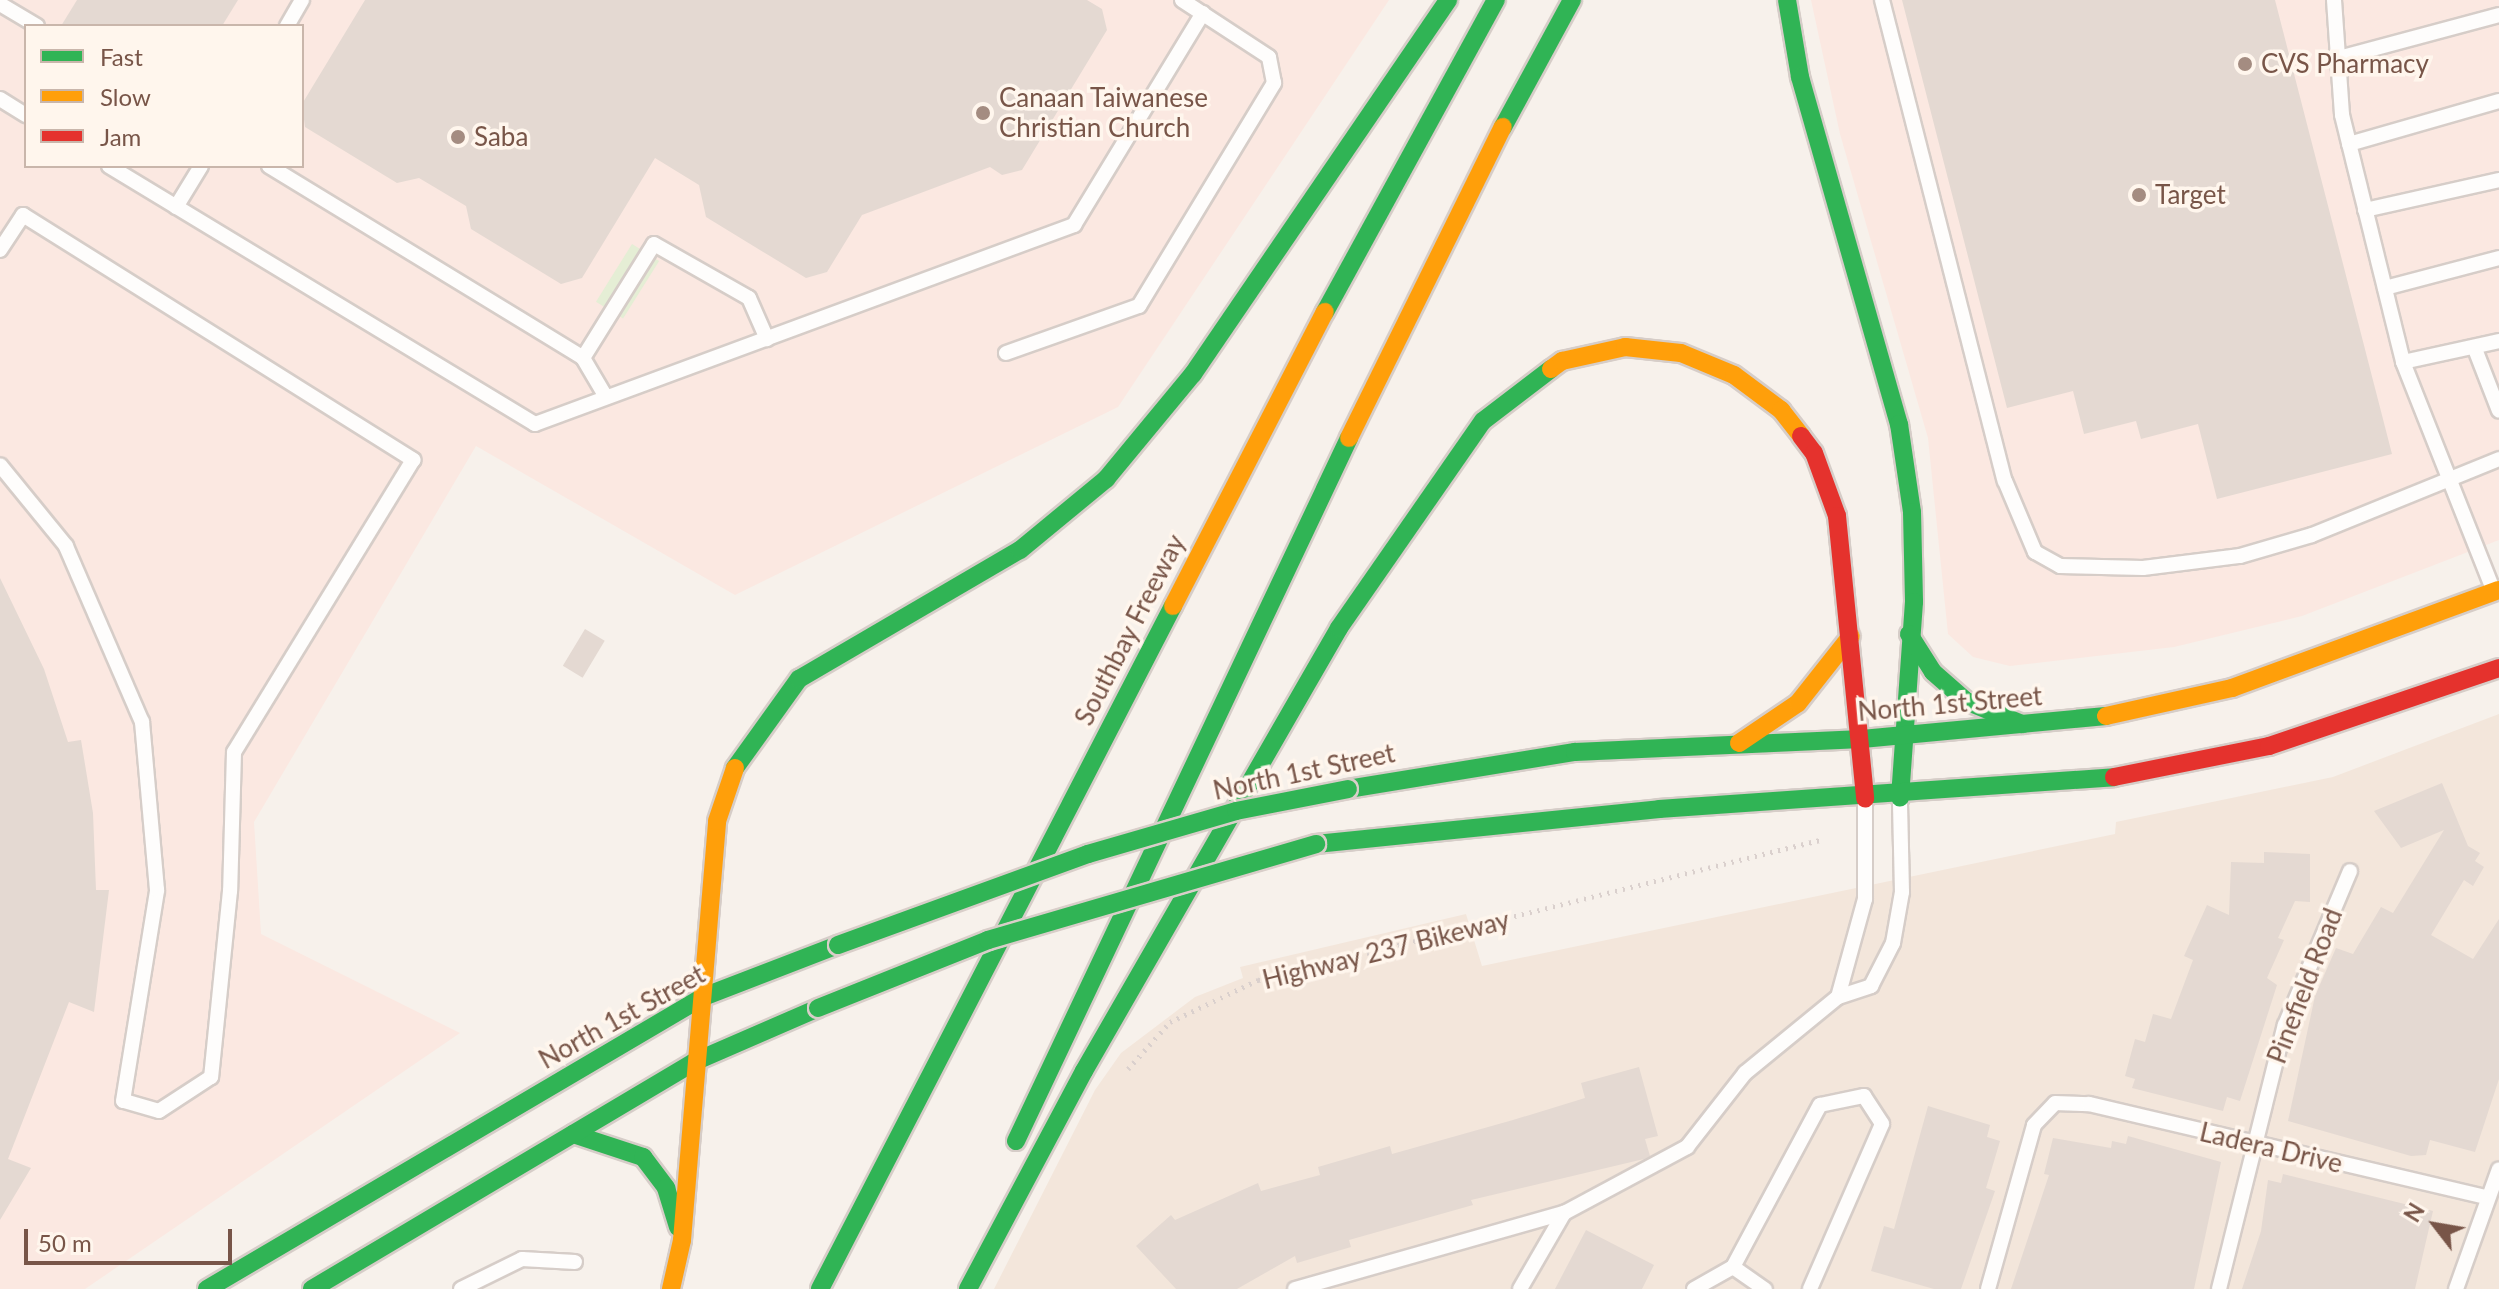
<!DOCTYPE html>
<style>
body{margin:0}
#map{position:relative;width:2499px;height:1289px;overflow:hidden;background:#f7f1eb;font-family:Lato,sans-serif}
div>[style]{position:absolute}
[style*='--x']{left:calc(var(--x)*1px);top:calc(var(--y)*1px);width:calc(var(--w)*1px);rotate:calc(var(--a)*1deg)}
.residential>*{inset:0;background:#f3e6db}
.commercial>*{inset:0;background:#fbe8e1}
.green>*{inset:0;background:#e5eed5;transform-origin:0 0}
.building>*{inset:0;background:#e4d9d2;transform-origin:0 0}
.path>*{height:5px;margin-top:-2.5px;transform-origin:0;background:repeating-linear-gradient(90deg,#dad0cd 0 2px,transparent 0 8px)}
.roads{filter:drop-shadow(2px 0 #d6cdc8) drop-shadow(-2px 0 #d6cdc8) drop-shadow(0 2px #d6cdc8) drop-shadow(0 -2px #d6cdc8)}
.lane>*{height:14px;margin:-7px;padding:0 7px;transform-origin:7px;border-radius:7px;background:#fefdfc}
.fast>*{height:18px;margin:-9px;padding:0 9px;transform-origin:9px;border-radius:9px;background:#30b455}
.slow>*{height:18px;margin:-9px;padding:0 9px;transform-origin:9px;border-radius:9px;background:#ff9f0a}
.jam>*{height:18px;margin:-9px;padding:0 9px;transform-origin:9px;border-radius:9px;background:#e5322d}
.bridges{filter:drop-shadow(2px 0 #d9cec9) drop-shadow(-2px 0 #d9cec9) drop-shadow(0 2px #d9cec9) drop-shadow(0 -2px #d9cec9)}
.fast-bridge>*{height:18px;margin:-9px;padding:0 9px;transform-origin:9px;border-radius:9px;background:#30b455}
.dots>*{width:22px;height:22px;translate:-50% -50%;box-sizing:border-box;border:4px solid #fff6ed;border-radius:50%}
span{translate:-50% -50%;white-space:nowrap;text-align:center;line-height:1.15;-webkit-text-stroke:7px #fff6ed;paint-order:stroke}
.poi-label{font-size:26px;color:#785548}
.left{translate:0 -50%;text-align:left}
.street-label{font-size:26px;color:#785548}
.legend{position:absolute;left:24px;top:24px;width:280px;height:144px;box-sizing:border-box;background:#fff6ed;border:2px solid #c9b6ab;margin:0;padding:10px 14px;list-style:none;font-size:24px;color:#785548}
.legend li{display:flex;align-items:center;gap:16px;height:40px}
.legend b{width:40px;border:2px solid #c9b6ab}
.north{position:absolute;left:2395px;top:1185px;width:80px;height:80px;-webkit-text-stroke:6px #fff6ed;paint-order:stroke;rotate:301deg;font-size:22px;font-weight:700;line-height:32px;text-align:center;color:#785548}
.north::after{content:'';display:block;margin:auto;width:28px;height:36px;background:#785548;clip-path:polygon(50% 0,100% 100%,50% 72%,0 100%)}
.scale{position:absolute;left:24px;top:1229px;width:208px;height:36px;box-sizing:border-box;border:4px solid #785548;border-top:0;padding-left:10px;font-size:24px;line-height:28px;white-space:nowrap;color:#785548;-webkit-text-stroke:6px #fff6ed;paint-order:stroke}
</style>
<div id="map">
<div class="residential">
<div style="clip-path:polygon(2499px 714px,2499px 1289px,994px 1289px,1095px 1090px,1121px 1053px,1195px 997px,1243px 978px,1240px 967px,1466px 914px,1482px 966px,2115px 834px,2116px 822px,2333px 777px)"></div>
</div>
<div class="commercial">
<div style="clip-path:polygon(evenodd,0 0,1389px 0,1118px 407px,735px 595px,476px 446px,254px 822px,261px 934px,460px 1033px,85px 1289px,0 1289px,0 0,26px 26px,302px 26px,302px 166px,26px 166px,26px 26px)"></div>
<div style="clip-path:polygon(1811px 0,2499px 0,2499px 540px,2302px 616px,2174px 647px,2010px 666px,1973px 657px,1948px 634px,1928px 438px,1840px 134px)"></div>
</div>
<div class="green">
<div style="left:632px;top:244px;width:32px;height:68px;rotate:32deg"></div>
</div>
<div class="building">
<div style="clip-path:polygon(77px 0,238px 0,222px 26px,61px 26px)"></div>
<div style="clip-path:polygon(365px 0,1087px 0,1102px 9px,1107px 30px,1022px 170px,1002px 175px,990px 167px,862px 215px,827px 272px,806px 278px,706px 217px,699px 185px,655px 158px,582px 278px,561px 284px,471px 229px,466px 206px,419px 178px,397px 183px,305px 127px,302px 104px)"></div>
<div style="clip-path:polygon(1902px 0,2275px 0,2392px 454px,2217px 499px,2198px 424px,2141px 439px,2136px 421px,2084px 434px,2073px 391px,2007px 408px)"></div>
<div style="clip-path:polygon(0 578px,44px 669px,68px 742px,81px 740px,93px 813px,96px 890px,109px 890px,94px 1012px,69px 1002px,8px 1159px,31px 1168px,0 1220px)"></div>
<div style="left:585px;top:629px;width:23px;height:43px;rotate:31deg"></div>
<div style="clip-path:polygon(2442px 783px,2468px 846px,2480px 853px,2475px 861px,2484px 867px,2473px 886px,2464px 880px,2431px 935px,2473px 959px,2499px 919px,2499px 1079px,2475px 1152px,2430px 1140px,2426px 1155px,2411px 1156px,2288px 1121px,2315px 996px,2336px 948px,2353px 954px,2381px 907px,2393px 913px,2444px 830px,2401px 848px,2374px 811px)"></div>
<div style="clip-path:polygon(2264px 852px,2310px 854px,2310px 902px,2295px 901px,2278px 938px,2284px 940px,2267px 978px,2277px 985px,2240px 1101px,2227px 1097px,2223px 1111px,2132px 1088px,2135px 1079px,2125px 1076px,2135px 1039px,2145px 1042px,2153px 1014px,2171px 1019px,2193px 960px,2184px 956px,2207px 905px,2229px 915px,2231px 862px,2264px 863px)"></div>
<div style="clip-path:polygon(1639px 1067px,1658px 1136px,1645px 1139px,1650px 1156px,1644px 1159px,1471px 1200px,1473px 1205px,1349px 1240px,1351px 1247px,1297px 1263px,1295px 1256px,1237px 1289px,1176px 1289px,1136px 1246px,1171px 1215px,1175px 1220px,1258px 1183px,1261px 1191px,1320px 1175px,1318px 1167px,1390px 1146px,1392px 1154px,1513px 1120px,1585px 1098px,1581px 1083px)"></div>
<div style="clip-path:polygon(1928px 1106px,1990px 1125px,1987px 1137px,2000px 1141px,1986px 1188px,1995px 1191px,1961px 1289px,1934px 1289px,1871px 1271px,1884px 1226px,1894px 1229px)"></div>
<div style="clip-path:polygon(2128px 1136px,2221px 1162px,2194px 1289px,2011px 1289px,2049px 1175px,2044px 1174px,2053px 1138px,2111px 1148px,2112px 1141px,2126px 1144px)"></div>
<div style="clip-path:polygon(2283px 1174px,2433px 1211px,2415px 1289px,2242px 1289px,2261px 1231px,2268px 1180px,2281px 1183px)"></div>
<div style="clip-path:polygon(1586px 1230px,1654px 1265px,1642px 1289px,1555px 1289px)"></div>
</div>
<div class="path">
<div style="--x:1128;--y:1069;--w:63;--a:-48.2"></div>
<div style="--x:1170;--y:1022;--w:98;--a:-25.5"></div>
<div style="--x:1258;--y:980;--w:579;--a:-13.99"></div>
</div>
<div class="roads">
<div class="lane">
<div style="--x:1882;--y:0;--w:496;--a:75.7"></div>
<div style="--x:2005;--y:481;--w:77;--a:67.1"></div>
<div style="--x:2035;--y:552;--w:29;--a:29"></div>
<div style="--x:2060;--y:566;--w:83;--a:1.4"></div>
<div style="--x:2143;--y:568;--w:98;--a:-7.1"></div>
<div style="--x:2240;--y:556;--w:75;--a:-16.3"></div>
<div style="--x:2312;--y:535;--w:202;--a:-22.1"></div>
<div style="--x:2334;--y:0;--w:115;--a:86"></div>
<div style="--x:2342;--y:115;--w:254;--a:76.1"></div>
<div style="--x:2403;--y:362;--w:242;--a:68.4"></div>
<div style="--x:0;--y:4;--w:43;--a:30.7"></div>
<div style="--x:287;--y:26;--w:30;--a:-60"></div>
<div style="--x:2335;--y:59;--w:170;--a:-15"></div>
<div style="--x:0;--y:99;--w:31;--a:32"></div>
<div style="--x:2349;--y:144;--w:156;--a:-16"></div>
<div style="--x:109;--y:166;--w:498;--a:31.2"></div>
<div style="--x:535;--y:424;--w:575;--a:-20.26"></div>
<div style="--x:1074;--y:225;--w:248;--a:-58.7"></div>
<div style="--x:269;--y:166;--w:368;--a:31.4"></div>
<div style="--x:583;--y:358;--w:45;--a:59.5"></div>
<div style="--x:176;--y:207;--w:48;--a:-58.6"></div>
<div style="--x:2365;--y:210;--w:137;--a:-12.6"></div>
<div style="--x:0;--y:250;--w:42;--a:-56.7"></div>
<div style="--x:23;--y:215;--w:461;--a:32.1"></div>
<div style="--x:413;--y:460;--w:342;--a:121.5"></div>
<div style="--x:234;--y:752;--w:139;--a:91.6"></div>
<div style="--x:230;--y:891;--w:187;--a:95.8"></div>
<div style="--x:211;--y:1077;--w:62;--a:146.8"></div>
<div style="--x:159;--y:1111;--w:37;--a:-164"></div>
<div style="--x:123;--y:1101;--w:214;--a:-80.8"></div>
<div style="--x:157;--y:890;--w:169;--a:-95.1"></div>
<div style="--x:142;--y:722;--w:192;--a:-113.4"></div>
<div style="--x:66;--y:546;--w:104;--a:-129.2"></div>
<div style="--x:2385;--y:288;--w:118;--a:-14.7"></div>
<div style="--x:2475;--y:349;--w:66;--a:68.8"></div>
<div style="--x:1006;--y:353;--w:141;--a:-19.5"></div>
<div style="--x:1139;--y:306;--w:261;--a:-58.8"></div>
<div style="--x:1274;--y:83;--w:26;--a:-101"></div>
<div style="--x:1269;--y:57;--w:104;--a:-146.8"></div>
<div style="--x:583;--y:358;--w:134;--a:-58.1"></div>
<div style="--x:654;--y:244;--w:109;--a:29.6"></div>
<div style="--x:749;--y:298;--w:45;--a:66.3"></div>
<div style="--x:2403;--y:362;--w:98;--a:-12.3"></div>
<div style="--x:1838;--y:997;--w:102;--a:-74.6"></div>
<div style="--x:1865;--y:899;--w:98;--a:-90"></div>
<div style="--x:1733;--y:1267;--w:39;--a:35"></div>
<div style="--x:461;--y:1289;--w:68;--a:-26.2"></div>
<div style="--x:522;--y:1259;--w:53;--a:3.2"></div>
<div style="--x:1295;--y:1289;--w:280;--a:-15.8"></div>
<div style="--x:1564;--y:1213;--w:140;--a:-28.2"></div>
<div style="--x:1687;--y:1147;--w:94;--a:-51.9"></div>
<div style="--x:1745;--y:1073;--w:120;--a:-39.3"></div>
<div style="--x:1838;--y:997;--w:35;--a:-18"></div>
<div style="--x:1871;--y:986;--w:48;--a:-62.9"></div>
<div style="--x:1893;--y:943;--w:52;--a:-80"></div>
<div style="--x:1902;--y:892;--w:91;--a:-91.3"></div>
<div style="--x:1520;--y:1289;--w:88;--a:-59.9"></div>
<div style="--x:1694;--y:1289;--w:45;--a:-29.4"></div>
<div style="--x:1733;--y:1267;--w:184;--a:-61.8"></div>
<div style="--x:1820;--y:1105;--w:45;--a:-11.6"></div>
<div style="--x:1864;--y:1096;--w:33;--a:57"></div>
<div style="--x:1882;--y:1124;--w:180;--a:113.6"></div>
<div style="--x:1988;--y:1289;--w:170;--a:-74.3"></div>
<div style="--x:2034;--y:1125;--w:30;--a:-46"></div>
<div style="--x:2055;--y:1103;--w:34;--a:2"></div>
<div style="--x:2089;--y:1104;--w:408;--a:13.2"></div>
<div style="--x:2219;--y:1289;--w:272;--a:-76"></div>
<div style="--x:2285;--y:1025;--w:167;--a:-67.1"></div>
<div style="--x:2456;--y:1289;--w:127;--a:-70.3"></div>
</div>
<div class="fast">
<div style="--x:1787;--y:0;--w:78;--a:80.4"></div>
<div style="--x:1800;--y:77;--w:361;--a:74.1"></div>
<div style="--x:1899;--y:424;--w:89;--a:81.6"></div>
<div style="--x:1912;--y:512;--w:90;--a:88.7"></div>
<div style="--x:1914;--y:602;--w:196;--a:94.1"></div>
<div style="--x:1503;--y:127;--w:145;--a:-61.5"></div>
<div style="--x:1325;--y:312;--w:356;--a:-61.3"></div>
<div style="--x:1909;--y:634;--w:45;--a:57.7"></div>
<div style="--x:1933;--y:672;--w:44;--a:41.3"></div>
<div style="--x:1966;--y:701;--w:61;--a:22.3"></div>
<div style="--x:735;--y:768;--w:110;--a:-54.3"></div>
<div style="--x:799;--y:679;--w:256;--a:-30.3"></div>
<div style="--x:1020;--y:550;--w:112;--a:-39.5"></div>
<div style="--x:1106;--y:479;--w:136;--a:-50.4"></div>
<div style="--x:1193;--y:374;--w:453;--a:-55.7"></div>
<div style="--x:1348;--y:789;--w:230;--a:-9.3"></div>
<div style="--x:1575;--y:752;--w:287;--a:-2.6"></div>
<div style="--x:1862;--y:739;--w:245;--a:-5.4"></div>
<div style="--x:1316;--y:844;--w:345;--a:-5.8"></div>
<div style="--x:1659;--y:809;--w:456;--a:-4"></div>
<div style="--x:703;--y:997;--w:145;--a:-21.1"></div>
<div style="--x:694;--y:1062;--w:135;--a:-23.5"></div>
<div style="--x:573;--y:1134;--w:74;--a:18.2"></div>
<div style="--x:643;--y:1157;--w:39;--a:53"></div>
<div style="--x:666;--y:1188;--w:41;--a:72.9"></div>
<div style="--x:1016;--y:1141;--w:778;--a:-64.65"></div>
<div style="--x:207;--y:1289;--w:576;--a:-30.49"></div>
<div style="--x:312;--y:1289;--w:444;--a:-30.7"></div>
<div style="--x:820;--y:1289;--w:769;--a:-62.67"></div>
<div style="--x:968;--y:1289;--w:247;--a:-62"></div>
<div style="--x:1084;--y:1071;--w:511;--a:-60.07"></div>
<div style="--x:1339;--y:628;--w:252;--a:-55.2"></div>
<div style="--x:1483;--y:421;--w:86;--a:-37.4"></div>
</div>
<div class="slow">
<div style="--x:1551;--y:369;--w:14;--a:-36"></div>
<div style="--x:1562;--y:361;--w:65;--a:-12.5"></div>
<div style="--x:1625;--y:347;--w:56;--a:6.1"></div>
<div style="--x:1681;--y:353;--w:57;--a:22.5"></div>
<div style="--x:1734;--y:375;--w:59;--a:36.7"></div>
<div style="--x:1781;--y:410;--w:33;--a:52"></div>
<div style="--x:1349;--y:438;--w:347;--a:-63.7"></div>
<div style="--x:1173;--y:606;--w:331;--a:-62.7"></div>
<div style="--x:2106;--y:716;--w:129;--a:-12.5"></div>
<div style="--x:2232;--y:688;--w:284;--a:-20.2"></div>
<div style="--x:1739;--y:743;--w:71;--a:-34.1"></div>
<div style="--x:1798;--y:703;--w:85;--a:-51.7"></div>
<div style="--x:671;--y:1289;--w:50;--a:-77.3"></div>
<div style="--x:682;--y:1240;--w:420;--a:-85.2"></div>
<div style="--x:717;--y:821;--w:56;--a:-71.2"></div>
</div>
<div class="jam">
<div style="--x:1801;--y:436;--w:21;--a:53"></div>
<div style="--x:1814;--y:453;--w:67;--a:69.9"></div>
<div style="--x:1837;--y:516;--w:284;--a:84.3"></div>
<div style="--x:2114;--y:777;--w:158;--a:-11.3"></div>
<div style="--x:2269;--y:746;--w:243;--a:-18.7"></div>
</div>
</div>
<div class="bridges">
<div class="fast-bridge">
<div style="--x:838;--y:945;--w:266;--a:-20"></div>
<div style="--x:1088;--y:854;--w:154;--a:-16.2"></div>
<div style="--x:1236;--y:811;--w:114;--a:-11.1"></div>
<div style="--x:818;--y:1008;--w:183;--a:-21.8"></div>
<div style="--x:988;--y:940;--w:342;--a:-16.3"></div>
</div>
</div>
<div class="dots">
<div style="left:2245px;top:64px;background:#a48c81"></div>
<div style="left:983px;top:113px;background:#a48c81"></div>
<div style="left:458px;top:137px;background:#a48c81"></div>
<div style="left:2139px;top:195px;background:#a48c81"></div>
</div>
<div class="poi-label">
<span class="left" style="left:2261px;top:64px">CVS Pharmacy</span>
<span class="left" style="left:999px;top:113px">Canaan Taiwanese<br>Christian Church</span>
<span class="left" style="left:474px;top:137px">Saba</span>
<span class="left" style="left:2155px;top:195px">Target</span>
</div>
<div class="street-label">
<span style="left:1130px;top:630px;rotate:-63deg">Southbay Freeway</span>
<span style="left:1950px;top:704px;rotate:-5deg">North 1st Street</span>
<span style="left:1304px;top:772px;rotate:-12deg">North 1st Street</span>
<span style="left:1386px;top:950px;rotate:-14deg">Highway 237 Bikeway</span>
<span style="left:2305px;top:986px;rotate:-69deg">Pinefield Road</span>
<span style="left:622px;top:1017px;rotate:-29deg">North 1st Street</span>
<span style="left:2271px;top:1148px;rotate:13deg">Ladera Drive</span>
</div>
<ul class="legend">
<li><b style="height:10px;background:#30b455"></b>Fast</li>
<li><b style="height:10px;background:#ff9f0a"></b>Slow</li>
<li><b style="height:10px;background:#e5322d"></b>Jam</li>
</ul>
<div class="north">N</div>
<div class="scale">50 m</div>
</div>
